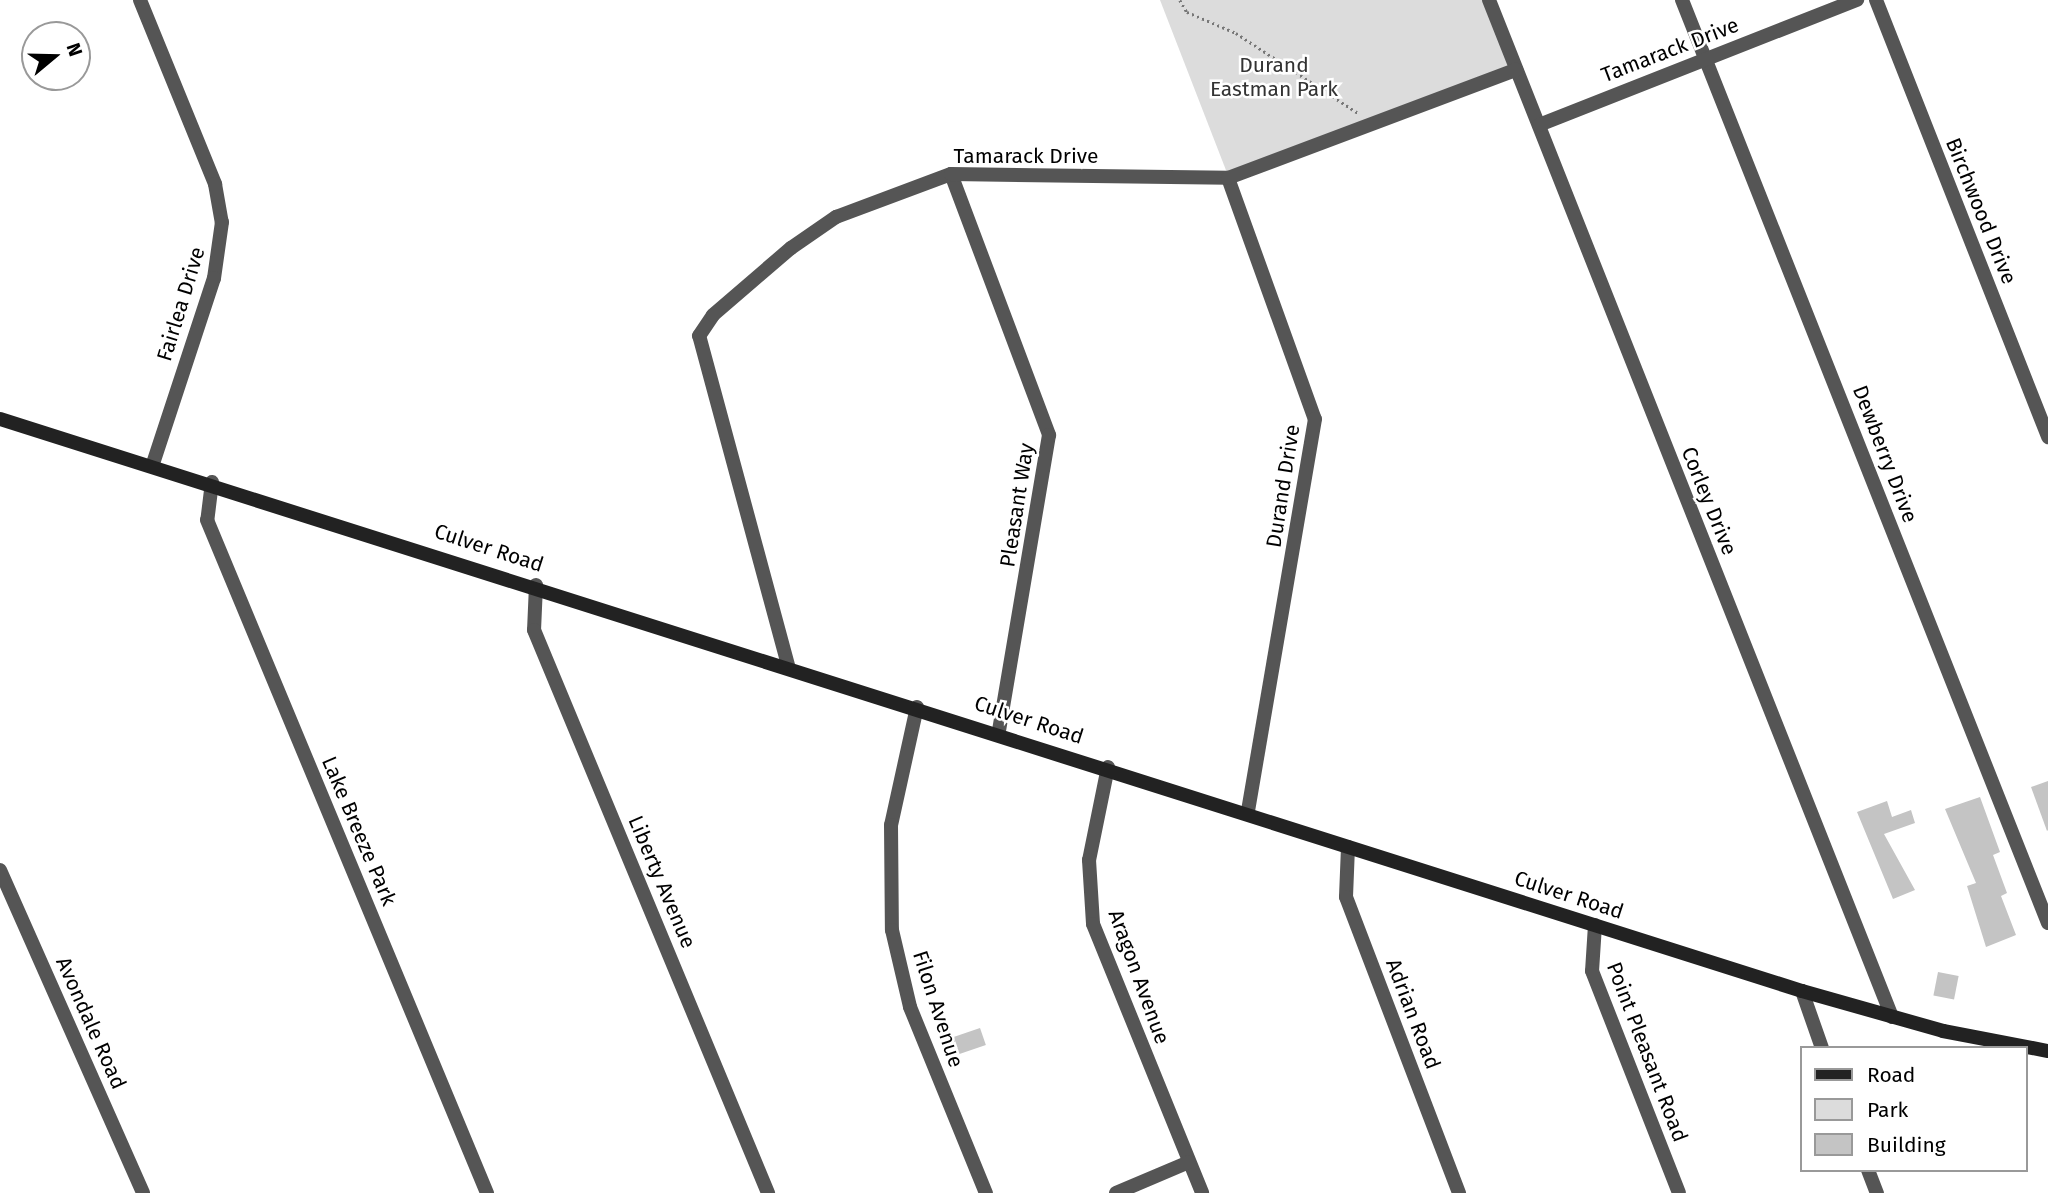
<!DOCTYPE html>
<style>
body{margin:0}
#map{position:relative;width:2048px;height:1193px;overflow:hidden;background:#fff;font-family:"Fira Sans",sans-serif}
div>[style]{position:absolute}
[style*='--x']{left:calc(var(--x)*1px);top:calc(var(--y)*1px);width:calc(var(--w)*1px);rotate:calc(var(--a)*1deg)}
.green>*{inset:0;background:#dcdcdc}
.building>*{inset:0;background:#c4c4c4;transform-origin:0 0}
.path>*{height:2.5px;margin-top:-1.25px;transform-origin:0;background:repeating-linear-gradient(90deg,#777 0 2px,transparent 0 5.5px)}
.street>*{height:14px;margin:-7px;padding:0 7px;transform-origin:7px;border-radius:7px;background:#555}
.secondary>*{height:14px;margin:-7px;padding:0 7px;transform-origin:7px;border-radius:7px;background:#222}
span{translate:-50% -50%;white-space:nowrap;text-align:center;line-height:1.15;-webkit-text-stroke:5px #fff;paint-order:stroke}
.street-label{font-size:21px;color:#000}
.park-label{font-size:21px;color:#333}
.legend{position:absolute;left:1800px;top:1046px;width:228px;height:126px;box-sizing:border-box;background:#fff;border:2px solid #999;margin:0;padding:9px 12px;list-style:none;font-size:21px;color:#000}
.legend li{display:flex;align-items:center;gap:14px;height:35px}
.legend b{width:35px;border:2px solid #999}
.north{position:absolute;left:21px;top:21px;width:70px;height:70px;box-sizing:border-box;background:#fff;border:2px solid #999;border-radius:50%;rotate:71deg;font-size:19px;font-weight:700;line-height:28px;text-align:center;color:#000}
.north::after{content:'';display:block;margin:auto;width:24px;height:32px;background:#000;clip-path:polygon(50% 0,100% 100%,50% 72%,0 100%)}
</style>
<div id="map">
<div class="green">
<div style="clip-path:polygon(1160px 0,1487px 0,1512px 70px,1229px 178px)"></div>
</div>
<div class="building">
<div style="clip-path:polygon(2048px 781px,2048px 830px,2047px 831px,2031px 787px)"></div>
<div style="clip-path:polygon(1980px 797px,2000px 852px,1993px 855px,2007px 893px,2001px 896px,2016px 935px,1986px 947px,1967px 886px,1976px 883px,1945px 809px)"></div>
<div style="clip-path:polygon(1887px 801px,1892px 817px,1911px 810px,1915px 823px,1884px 834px,1915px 890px,1893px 899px,1857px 812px)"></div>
<div style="left:1938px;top:972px;width:21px;height:24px;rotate:11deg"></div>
<div style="left:980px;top:1028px;width:18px;height:31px;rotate:71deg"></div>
</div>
<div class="path">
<div style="--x:1180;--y:0;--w:14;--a:60"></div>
<div style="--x:1187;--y:12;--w:53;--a:23.2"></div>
<div style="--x:1236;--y:33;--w:146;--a:33.3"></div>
</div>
<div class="street">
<div style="--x:140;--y:0;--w:199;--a:67.8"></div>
<div style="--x:215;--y:184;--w:39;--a:80"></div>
<div style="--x:222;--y:222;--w:57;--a:98.1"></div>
<div style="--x:214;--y:278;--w:195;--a:108.2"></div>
<div style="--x:1489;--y:0;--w:1094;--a:68.38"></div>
<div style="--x:1682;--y:0;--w:993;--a:68.37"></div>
<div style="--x:1876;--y:0;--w:470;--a:68.5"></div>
<div style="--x:1539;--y:125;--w:342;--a:-21.5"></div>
<div style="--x:951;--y:174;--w:279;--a:69.4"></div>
<div style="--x:1049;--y:435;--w:301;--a:99.6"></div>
<div style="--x:1228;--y:178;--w:256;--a:70.2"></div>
<div style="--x:1315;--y:419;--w:399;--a:99.7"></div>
<div style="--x:212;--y:482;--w:38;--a:97"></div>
<div style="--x:207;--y:520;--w:729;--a:67.41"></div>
<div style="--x:536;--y:585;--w:45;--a:92.5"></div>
<div style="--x:534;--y:630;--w:610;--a:67.43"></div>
<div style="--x:788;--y:665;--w:341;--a:-105.1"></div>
<div style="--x:699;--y:336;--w:25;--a:-56"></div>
<div style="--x:713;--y:315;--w:103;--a:-40.7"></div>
<div style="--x:791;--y:248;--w:55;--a:-34.6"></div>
<div style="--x:836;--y:217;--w:123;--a:-20.5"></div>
<div style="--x:951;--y:174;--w:277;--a:0.8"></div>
<div style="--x:1228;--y:178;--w:308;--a:-20.6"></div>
<div style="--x:917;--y:707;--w:121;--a:102.4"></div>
<div style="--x:891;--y:825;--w:105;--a:89.5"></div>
<div style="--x:892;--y:930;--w:79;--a:76.8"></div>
<div style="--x:910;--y:1007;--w:201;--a:67.8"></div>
<div style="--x:1108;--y:767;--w:95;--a:101.5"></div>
<div style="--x:1089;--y:860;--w:64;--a:86.4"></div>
<div style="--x:1093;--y:924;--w:290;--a:67.9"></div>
<div style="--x:1348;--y:847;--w:50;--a:92.3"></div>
<div style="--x:1346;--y:897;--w:317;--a:69.1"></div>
<div style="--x:0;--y:870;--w:353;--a:66.1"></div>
<div style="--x:1595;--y:925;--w:46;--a:93.7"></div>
<div style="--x:1592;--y:971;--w:238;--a:68.6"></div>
<div style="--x:1802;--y:991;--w:60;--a:70.7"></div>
<div style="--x:1868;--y:1170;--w:25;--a:69"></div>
<div style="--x:1116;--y:1193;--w:79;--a:-23"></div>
</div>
<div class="secondary">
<div style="--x:0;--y:419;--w:1891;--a:17.61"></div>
<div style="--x:1802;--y:991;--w:147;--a:15.8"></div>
<div style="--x:1943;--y:1031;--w:107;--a:10.8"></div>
</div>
<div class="street-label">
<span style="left:1670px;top:50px;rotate:-21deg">Tamarack Drive</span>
<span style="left:1026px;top:156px">Tamarack Drive</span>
<span style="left:1981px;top:211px;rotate:68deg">Birchwood Drive</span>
<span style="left:181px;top:304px;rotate:-73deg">Fairlea Drive</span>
<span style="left:1885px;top:454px;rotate:69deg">Dewberry Drive</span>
<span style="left:1283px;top:486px;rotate:-81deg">Durand Drive</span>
<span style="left:1709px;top:501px;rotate:68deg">Corley Drive</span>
<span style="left:1017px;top:505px;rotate:-81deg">Pleasant Way</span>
<span style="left:489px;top:548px;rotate:18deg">Culver Road</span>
<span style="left:1029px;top:720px;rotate:18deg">Culver Road</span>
<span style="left:359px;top:831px;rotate:67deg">Lake Breeze Park</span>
<span style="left:662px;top:882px;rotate:67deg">Liberty Avenue</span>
<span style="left:1569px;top:895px;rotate:18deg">Culver Road</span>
<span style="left:1139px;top:977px;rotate:70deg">Aragon Avenue</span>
<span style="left:938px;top:1009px;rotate:72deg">Filon Avenue</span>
<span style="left:1413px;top:1014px;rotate:69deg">Adrian Road</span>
<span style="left:91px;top:1023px;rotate:66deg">Avondale Road</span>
<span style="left:1647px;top:1052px;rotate:69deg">Point Pleasant Road</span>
</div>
<div class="park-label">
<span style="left:1274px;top:77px">Durand<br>Eastman Park</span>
</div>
<ul class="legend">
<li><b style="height:9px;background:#222"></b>Road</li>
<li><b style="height:19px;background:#dcdcdc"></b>Park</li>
<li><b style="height:19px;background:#c4c4c4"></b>Building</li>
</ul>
<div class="north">N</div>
</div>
